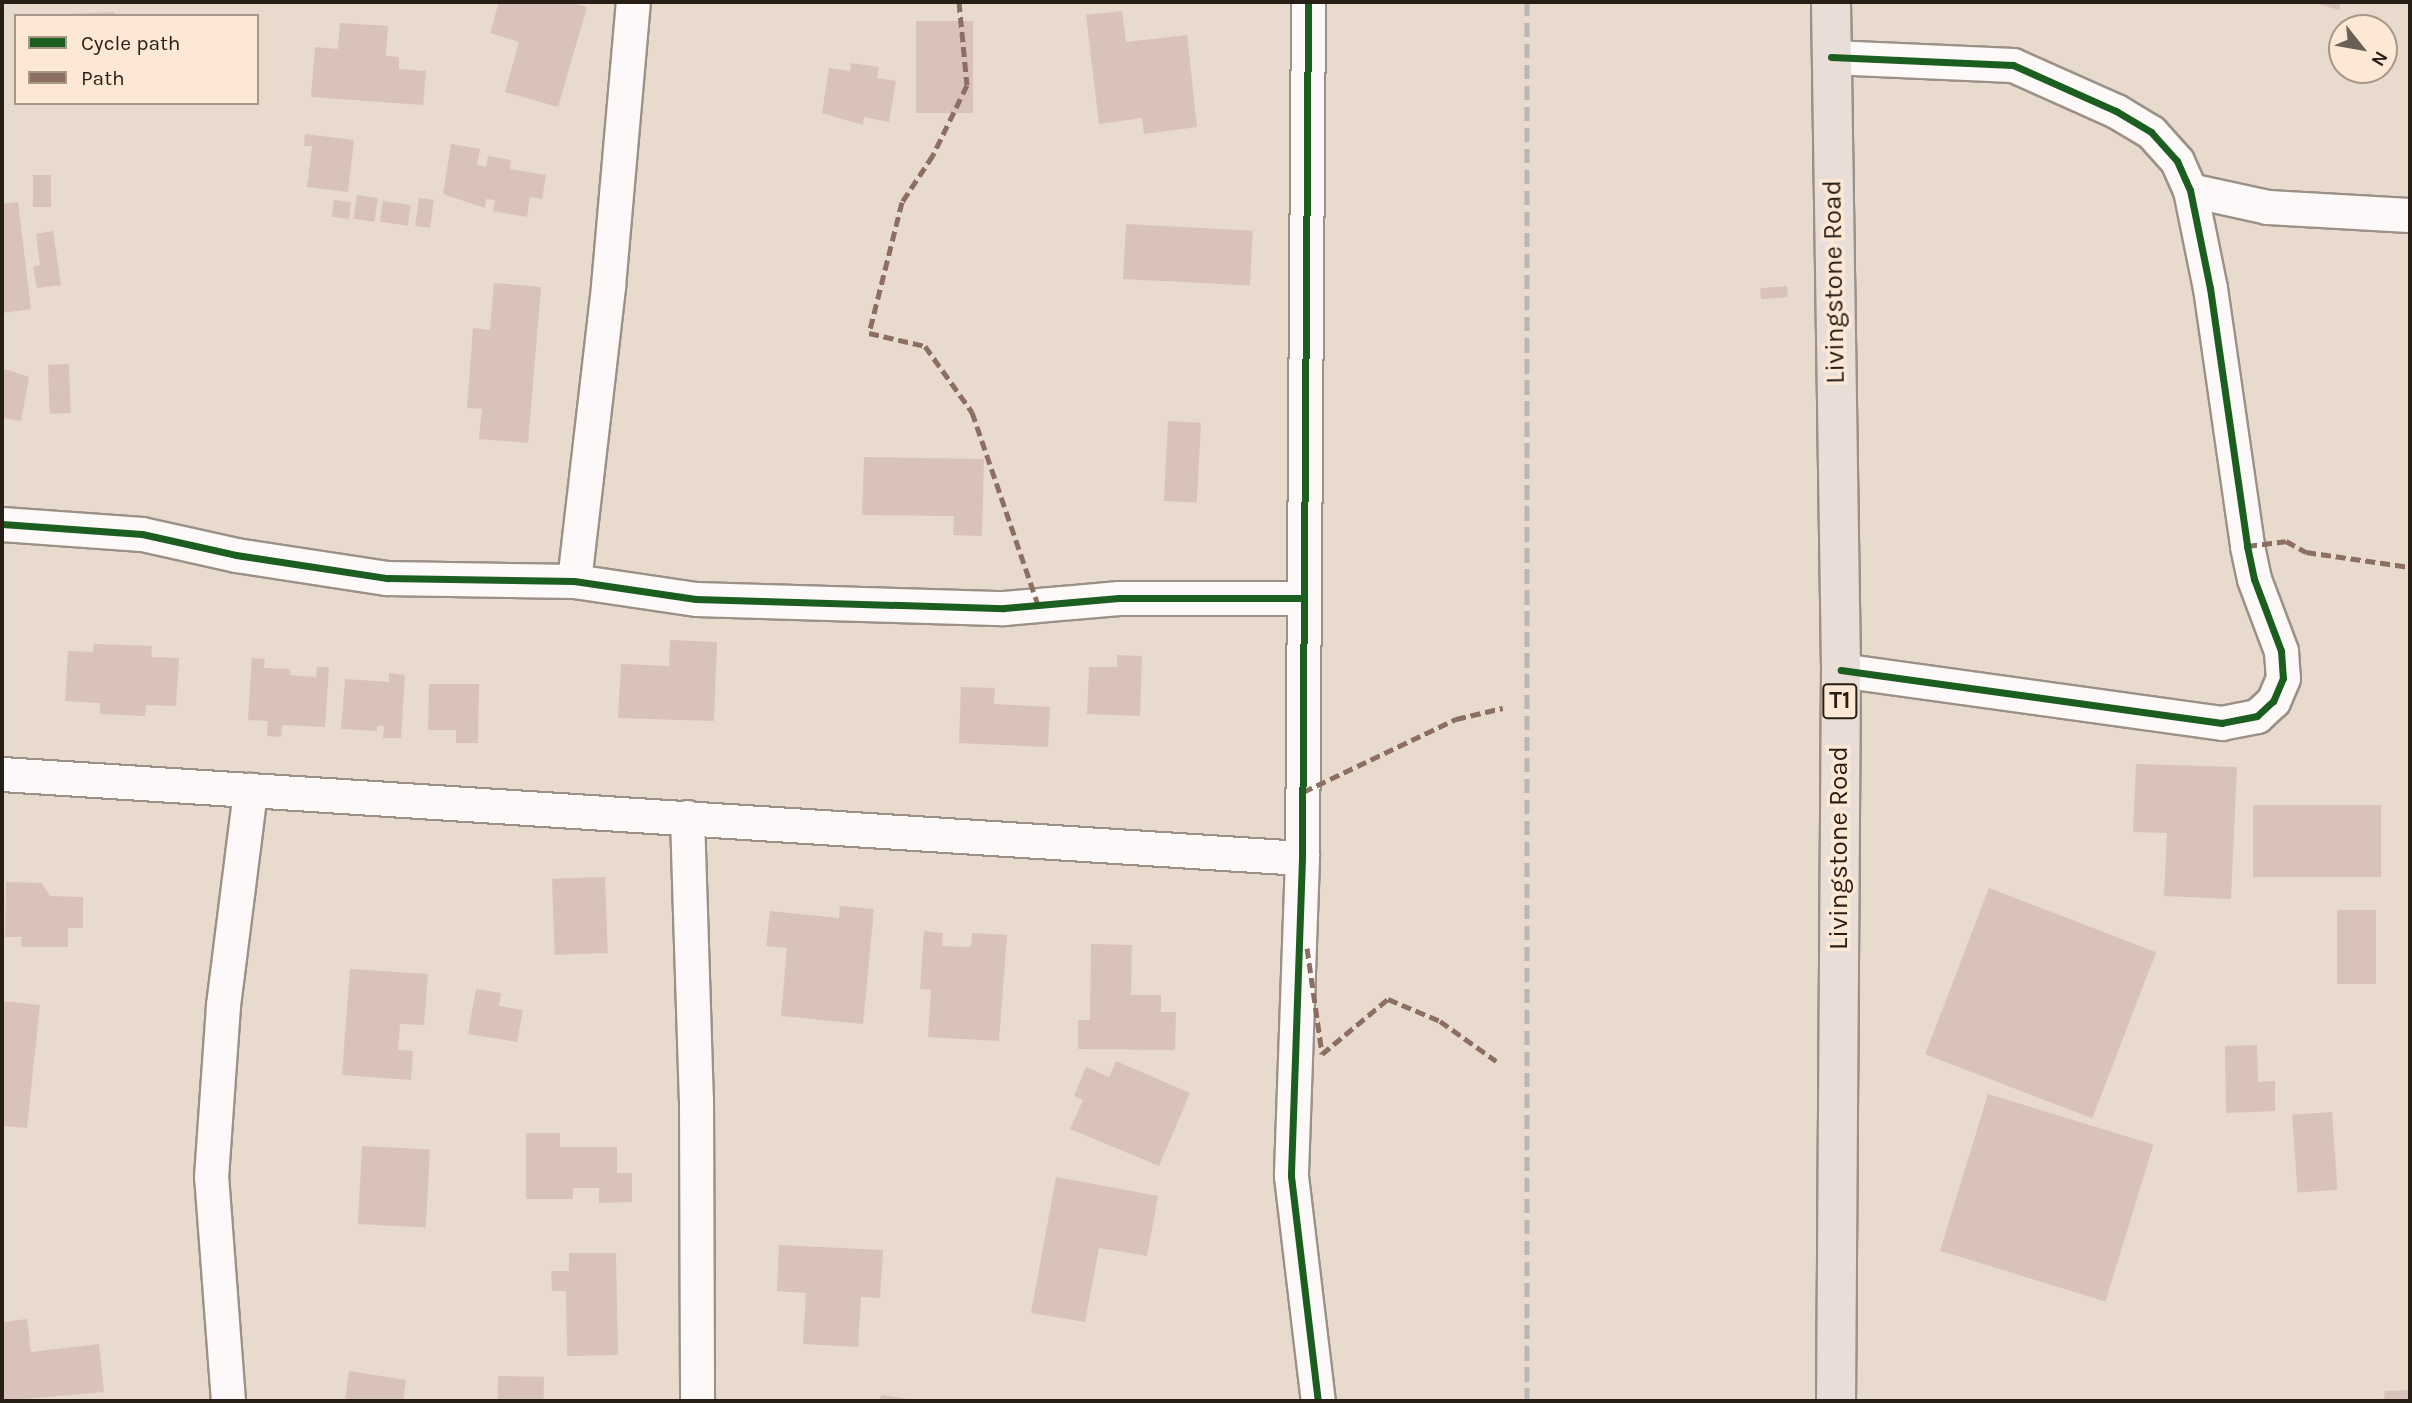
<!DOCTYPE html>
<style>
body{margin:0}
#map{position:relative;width:2412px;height:1403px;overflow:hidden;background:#e8dacd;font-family:Karla,sans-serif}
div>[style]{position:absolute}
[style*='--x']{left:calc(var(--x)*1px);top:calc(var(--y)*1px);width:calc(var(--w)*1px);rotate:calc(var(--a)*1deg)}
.building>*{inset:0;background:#d9c2b9;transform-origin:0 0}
.roads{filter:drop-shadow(2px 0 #9b9187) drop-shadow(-2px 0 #9b9187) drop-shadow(0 2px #9b9187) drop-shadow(0 -2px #9b9187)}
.street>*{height:33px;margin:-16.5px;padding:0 16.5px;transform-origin:16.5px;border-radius:16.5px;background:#fcf9f8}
.highway>*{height:38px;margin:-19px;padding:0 19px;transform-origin:19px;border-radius:19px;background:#e8ddd7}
.rail>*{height:5px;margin-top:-2.5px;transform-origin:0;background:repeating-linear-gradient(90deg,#bab7b4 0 14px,transparent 0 21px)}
.quiet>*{height:5px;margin-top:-2.5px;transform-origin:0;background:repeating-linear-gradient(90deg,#8d6e63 0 10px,transparent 0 15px)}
.cycleway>*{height:7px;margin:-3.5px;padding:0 3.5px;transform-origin:3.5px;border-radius:3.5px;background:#1b5e20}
span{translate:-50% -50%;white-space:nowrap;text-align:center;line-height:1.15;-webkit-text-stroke:7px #fce8d5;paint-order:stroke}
.shield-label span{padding:2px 5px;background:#fce8d5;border:2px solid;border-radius:5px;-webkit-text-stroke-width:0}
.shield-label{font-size:24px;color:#271e15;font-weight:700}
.street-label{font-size:26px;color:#271e15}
.frame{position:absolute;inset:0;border:4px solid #271e15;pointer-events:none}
.legend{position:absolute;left:14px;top:14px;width:245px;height:91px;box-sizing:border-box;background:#fce8d5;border:2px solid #a79788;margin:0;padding:9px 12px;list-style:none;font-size:21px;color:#271e15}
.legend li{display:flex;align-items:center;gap:14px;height:35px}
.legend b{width:35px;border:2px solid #a79788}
.north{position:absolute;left:2328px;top:14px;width:70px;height:70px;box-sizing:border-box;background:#fce8d5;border:2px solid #a79788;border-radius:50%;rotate:121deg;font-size:19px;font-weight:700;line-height:28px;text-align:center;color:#271e15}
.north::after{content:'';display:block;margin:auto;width:24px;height:32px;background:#6b6055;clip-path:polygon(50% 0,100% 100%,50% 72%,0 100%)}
</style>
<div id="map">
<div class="building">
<div style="clip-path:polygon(499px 2px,570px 2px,587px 7px,558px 107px,505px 92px,519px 42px,490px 33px)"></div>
<div style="clip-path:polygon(2312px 2px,2341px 2px,2339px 10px)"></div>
<div style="clip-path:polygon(1122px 11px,1126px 42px,1187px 35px,1197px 127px,1144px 134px,1142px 118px,1099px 124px,1086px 15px)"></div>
<div style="clip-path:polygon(114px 12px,115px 16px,66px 16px,66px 14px)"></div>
<div style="left:973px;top:21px;width:92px;height:57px;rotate:90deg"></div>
<div style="clip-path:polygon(340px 23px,388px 26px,386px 56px,399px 57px,399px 69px,426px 71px,423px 105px,311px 97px,315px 47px,338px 49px)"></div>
<div style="clip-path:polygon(851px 63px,879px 67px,877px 78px,896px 81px,889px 122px,864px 117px,863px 125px,822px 113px,829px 68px,850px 71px)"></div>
<div style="clip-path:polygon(305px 134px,354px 140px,348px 192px,307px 187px,312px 146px,304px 146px)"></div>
<div style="clip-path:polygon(451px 144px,480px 149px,477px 165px,486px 167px,488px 156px,511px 160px,510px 169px,546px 175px,542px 199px,530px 197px,527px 217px,493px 211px,495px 200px,486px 199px,485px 208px,443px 194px)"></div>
<div style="left:33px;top:175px;width:18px;height:32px"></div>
<div style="left:357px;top:195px;width:21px;height:24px;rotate:8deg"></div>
<div style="left:419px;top:198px;width:15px;height:28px;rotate:8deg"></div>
<div style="left:334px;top:200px;width:17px;height:17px;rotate:7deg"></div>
<div style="left:383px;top:201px;width:28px;height:21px;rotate:8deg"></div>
<div style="clip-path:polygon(18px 202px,31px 309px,2px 313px,2px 204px)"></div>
<div style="left:1126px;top:224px;width:127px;height:55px;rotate:3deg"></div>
<div style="clip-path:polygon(53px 231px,61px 285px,37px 288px,33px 267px,40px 265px,36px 234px)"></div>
<div style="clip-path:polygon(494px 283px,541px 287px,528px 443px,479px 439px,482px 409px,467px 408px,473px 328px,490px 330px)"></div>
<div style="left:1787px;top:286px;width:11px;height:27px;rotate:85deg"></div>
<div style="left:69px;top:364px;width:49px;height:21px;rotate:88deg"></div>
<div style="clip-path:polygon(2px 368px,29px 377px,21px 421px,2px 418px)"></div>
<div style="left:1168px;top:421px;width:33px;height:80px;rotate:3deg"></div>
<div style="clip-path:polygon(864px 457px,984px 459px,982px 536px,953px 535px,954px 516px,862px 515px)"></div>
<div style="clip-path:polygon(670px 640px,717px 642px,714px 721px,618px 718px,621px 664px,669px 666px)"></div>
<div style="clip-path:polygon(94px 644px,152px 646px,151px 657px,179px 658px,176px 706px,146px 705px,145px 716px,100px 714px,100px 703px,65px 701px,68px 651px,93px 652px)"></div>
<div style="clip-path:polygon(1117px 655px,1142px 656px,1140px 716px,1087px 714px,1089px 667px,1117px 667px)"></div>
<div style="clip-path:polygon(252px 658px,265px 659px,264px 668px,290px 669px,290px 675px,316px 677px,317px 667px,329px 667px,325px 727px,282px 725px,281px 737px,267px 736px,268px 721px,248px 720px)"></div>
<div style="clip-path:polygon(389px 673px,405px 675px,401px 738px,383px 738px,384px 726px,377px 726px,377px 731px,341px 729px,345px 679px,389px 682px)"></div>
<div style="clip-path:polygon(429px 684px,479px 684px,478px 743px,456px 743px,456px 730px,428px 730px)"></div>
<div style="clip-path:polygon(961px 687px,995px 688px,994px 704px,1050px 707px,1048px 747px,959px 743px)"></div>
<div style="clip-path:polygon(2136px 764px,2237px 767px,2231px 899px,2164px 896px,2167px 833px,2133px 832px)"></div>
<div style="left:2253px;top:805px;width:128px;height:72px"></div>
<div style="left:605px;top:877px;width:76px;height:53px;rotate:88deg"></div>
<div style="clip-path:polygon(6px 882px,42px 883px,50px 896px,83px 897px,83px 928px,68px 928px,68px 947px,21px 947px,22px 937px,5px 937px)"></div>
<div style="left:1989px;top:888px;width:179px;height:178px;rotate:21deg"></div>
<div style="clip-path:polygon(840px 906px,874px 909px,863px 1024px,781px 1016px,787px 948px,766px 946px,770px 911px,839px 918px)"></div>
<div style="left:2337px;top:910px;width:39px;height:74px"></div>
<div style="clip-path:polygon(924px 931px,943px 933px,942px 946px,971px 947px,972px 933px,1007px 935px,999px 1041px,928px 1037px,931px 990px,920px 989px)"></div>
<div style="clip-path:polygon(1091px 944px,1132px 945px,1131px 995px,1161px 995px,1161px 1012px,1176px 1012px,1175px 1050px,1078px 1049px,1078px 1020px,1090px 1020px)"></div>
<div style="clip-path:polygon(350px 969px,428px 974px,424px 1025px,400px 1024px,398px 1050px,413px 1051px,411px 1080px,342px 1075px)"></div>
<div style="clip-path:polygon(476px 989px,501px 993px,499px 1006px,523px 1010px,517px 1042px,468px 1034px)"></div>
<div style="clip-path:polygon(2px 1001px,40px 1005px,27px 1128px,2px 1126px)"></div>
<div style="clip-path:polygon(2257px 1045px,2258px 1082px,2275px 1081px,2275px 1111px,2226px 1113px,2225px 1046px)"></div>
<div style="clip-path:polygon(1116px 1061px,1190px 1093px,1159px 1166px,1070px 1129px,1083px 1100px,1074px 1096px,1086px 1067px,1109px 1077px)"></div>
<div style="left:1988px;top:1094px;width:173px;height:164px;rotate:17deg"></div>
<div style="left:2332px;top:1112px;width:78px;height:40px;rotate:86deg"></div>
<div style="clip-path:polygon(526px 1133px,560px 1133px,560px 1147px,617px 1147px,617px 1173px,632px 1173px,632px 1202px,599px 1203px,599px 1188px,573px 1188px,573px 1199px,526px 1199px)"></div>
<div style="left:362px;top:1146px;width:68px;height:78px;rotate:3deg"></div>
<div style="clip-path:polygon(1056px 1177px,1158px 1196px,1147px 1256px,1099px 1248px,1085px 1322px,1031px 1313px)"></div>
<div style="clip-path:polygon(779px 1245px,883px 1250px,880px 1298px,861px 1297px,858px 1347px,803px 1344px,806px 1293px,777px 1291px)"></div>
<div style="clip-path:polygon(569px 1253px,616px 1253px,618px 1355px,567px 1356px,566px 1291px,552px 1291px,551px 1271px,569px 1271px)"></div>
<div style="clip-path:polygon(27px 1319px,31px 1352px,99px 1344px,104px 1392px,2px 1401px,2px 1322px)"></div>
<div style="clip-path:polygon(349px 1371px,406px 1380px,403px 1401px,345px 1401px)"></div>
<div style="left:498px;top:1376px;width:46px;height:25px;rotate:1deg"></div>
<div style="clip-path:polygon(2410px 1390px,2410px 1401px,2383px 1401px,2385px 1391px)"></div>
<div style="clip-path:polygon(881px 1395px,916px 1400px,916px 1401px,880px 1401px)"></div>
</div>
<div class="roads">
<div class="street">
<div style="--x:1308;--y:2;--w:856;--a:90.4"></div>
<div style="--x:1302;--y:858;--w:318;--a:92"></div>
<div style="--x:1291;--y:1176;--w:227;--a:83.2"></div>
<div style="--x:1831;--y:57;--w:182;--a:2.5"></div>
<div style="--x:2013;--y:65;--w:113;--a:24.1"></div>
<div style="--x:2116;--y:111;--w:41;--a:31"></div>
<div style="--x:2151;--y:132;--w:39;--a:48"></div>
<div style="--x:2177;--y:161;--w:32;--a:66"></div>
<div style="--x:2190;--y:190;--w:100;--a:78.5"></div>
<div style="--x:2210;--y:288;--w:261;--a:81.8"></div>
<div style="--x:2247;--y:546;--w:34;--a:78"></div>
<div style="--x:2254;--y:579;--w:77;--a:69.4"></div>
<div style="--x:2281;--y:651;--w:27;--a:86"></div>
<div style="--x:2283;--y:678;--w:25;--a:113"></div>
<div style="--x:2273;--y:701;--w:22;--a:137"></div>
<div style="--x:2257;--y:716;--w:36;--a:169"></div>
<div style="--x:2222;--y:723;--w:385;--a:-172.1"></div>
<div style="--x:2190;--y:190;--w:79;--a:12.4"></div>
<div style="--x:2267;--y:207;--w:143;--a:3.2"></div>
<div style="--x:2;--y:524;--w:140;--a:4.1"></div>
<div style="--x:142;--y:534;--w:96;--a:12.6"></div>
<div style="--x:236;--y:555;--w:153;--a:8.7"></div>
<div style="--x:387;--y:578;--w:187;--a:0.9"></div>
<div style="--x:574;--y:581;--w:123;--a:8.4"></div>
<div style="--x:696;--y:599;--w:308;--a:1.7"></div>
<div style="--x:1004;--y:608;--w:115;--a:-5"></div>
<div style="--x:1119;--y:598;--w:185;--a:0"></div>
<div style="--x:574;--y:581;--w:297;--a:-83.4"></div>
<div style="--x:608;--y:286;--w:285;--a:-85"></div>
<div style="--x:2;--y:774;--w:1303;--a:3.7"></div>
<div style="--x:687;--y:817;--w:281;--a:88.2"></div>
<div style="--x:696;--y:1098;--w:303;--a:89.8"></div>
<div style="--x:228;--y:1401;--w:225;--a:-94.3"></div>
<div style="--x:211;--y:1177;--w:172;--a:-86"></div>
<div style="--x:223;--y:1005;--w:217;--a:-82.8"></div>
</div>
<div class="highway">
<div style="--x:1831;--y:2;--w:668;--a:89.14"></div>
<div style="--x:1841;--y:670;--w:731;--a:90.39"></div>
</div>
</div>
<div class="rail">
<div style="--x:1527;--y:2;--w:1399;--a:90"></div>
</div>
<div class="quiet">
<div style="--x:959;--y:2;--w:83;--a:84.5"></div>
<div style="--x:967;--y:85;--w:78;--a:115.9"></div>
<div style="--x:933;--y:155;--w:56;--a:123.4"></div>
<div style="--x:902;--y:202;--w:135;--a:104.1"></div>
<div style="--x:869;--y:333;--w:57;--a:13.1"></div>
<div style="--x:925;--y:346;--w:81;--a:54.5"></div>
<div style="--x:972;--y:412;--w:204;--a:71.1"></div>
<div style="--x:2247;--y:546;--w:39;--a:-7"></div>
<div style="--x:2286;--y:541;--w:23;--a:29"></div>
<div style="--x:2306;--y:552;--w:105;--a:8.2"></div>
<div style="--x:1303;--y:792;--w:170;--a:-25.5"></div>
<div style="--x:1456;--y:719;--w:48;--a:-13.2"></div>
<div style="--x:1307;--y:948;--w:107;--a:81.9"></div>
<div style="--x:1322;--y:1054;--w:86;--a:-39.8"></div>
<div style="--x:1388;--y:999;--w:56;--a:22.9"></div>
<div style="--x:1440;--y:1021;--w:69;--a:35.5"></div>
</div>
<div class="cycleway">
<div style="--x:1308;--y:2;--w:856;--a:90.4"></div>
<div style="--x:1302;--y:858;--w:318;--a:92"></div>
<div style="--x:1291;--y:1176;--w:227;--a:83.2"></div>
<div style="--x:1831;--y:57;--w:182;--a:2.5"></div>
<div style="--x:2013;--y:65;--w:113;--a:24.1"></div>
<div style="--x:2116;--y:111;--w:41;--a:31"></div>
<div style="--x:2151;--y:132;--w:39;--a:48"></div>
<div style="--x:2177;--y:161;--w:32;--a:66"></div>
<div style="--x:2190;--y:190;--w:100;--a:78.5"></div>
<div style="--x:2210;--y:288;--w:261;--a:81.8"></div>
<div style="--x:2247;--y:546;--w:34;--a:78"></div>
<div style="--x:2254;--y:579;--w:77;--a:69.4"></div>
<div style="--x:2281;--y:651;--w:27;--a:86"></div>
<div style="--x:2283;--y:678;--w:25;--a:113"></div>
<div style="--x:2273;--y:701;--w:22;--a:137"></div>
<div style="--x:2257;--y:716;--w:36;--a:169"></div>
<div style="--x:2222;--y:723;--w:385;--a:-172.1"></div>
<div style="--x:2;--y:524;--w:140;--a:4.1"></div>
<div style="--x:142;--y:534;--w:96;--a:12.6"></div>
<div style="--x:236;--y:555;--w:153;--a:8.7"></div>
<div style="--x:387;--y:578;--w:187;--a:0.9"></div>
<div style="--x:574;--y:581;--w:123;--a:8.4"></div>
<div style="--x:696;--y:599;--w:308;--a:1.7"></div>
<div style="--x:1004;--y:608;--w:115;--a:-5"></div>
<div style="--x:1119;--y:598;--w:185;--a:0"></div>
</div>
<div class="shield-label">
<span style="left:1840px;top:701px">T1</span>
</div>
<div class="street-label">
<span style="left:1834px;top:282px;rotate:-91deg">Livingstone Road</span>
<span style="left:1839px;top:848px;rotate:-90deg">Livingstone Road</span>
</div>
<div class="frame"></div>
<ul class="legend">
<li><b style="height:9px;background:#1b5e20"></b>Cycle path</li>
<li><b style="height:9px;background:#8d6e63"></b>Path</li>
</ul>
<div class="north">N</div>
</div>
